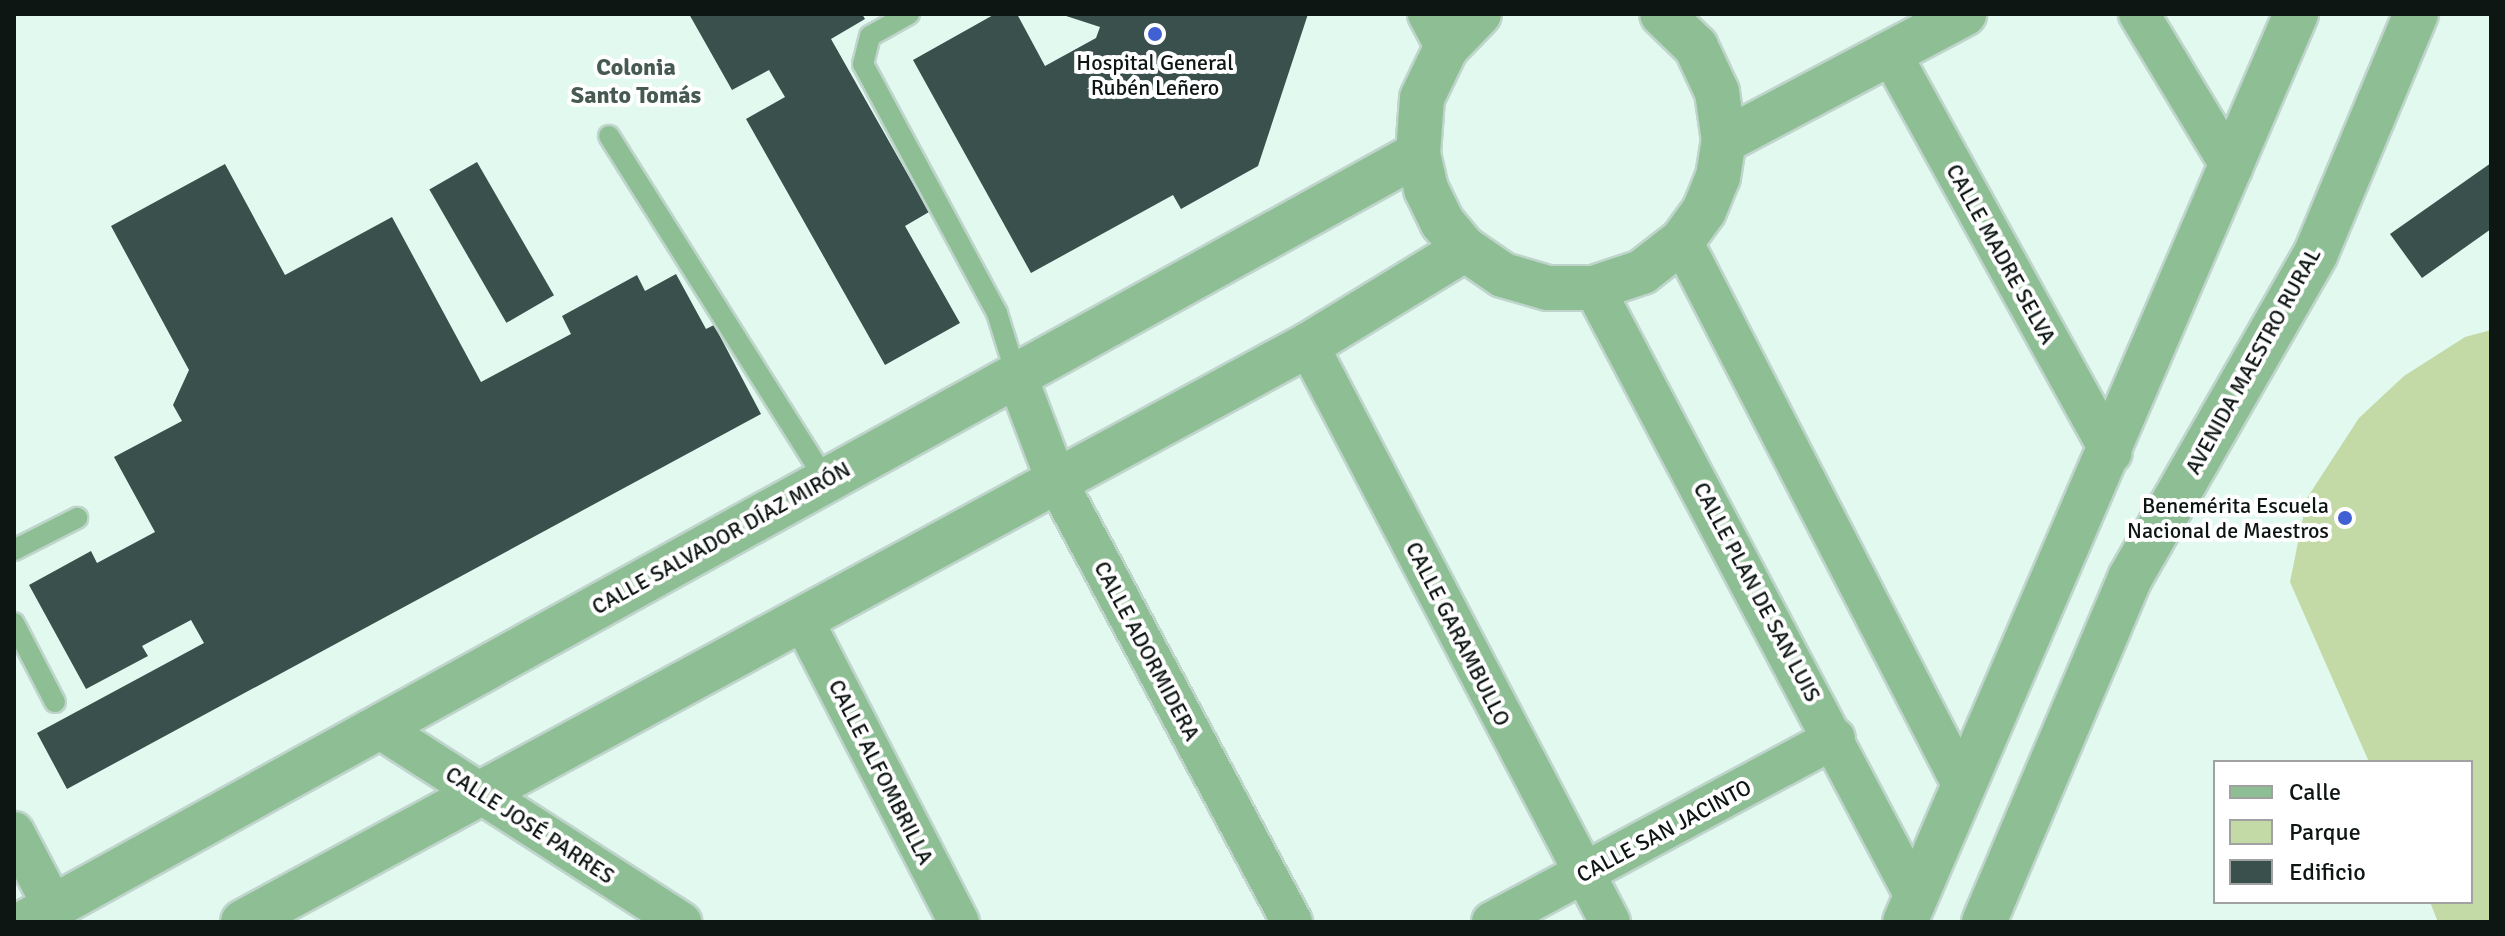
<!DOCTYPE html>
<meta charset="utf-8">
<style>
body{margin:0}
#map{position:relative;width:2505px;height:936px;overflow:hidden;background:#e1f9ef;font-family:Signika,sans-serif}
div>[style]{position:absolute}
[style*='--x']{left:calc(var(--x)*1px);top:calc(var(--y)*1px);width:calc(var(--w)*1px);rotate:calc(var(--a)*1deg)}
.green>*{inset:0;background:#c3daa6}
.building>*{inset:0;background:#39504d;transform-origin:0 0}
.roads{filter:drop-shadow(2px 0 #bfd5cc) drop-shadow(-2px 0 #bfd5cc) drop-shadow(0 2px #bfd5cc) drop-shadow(0 -2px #bfd5cc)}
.service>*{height:20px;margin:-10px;padding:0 10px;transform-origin:10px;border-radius:10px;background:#8ebf94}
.minor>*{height:40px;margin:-20px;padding:0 20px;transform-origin:20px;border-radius:20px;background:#8ebf94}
.tertiary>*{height:44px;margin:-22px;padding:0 22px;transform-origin:22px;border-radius:22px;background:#8ebf94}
.dots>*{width:22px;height:22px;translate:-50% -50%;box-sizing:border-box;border:4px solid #fff;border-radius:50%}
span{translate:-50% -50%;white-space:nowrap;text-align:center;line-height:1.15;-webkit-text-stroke:8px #fff;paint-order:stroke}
.poi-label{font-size:22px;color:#0e1613}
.right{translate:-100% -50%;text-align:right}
.street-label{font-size:22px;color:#0e1613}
.neighbourhood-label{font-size:24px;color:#465a52;font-weight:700}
.frame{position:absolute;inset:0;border:16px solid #0e1613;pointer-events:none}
.legend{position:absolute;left:2213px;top:760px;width:260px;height:144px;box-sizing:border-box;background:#fff;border:2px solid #9fa2a1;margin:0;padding:10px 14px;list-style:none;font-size:24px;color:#0e1613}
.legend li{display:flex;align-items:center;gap:16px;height:40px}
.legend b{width:40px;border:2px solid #9fa2a1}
</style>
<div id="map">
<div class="green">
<div style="clip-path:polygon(2491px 330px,2491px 922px,2438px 922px,2430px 902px,2471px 902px,2471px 762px,2369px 762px,2290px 582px,2307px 498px,2359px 418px,2404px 376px,2465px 337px)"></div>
</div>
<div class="building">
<div style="clip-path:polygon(689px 14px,862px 14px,865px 19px,831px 39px,929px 212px,905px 226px,960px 323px,885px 365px,746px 119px,785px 97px,769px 70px,732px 90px)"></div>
<div style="clip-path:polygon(995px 14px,1017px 14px,1045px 66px,1096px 38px,1100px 27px,1060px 14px,1308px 14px,1258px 166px,1181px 209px,1173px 195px,1031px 273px,913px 60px)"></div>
<div style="left:477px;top:162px;width:154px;height:55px;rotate:60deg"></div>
<div style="clip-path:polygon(2491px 163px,2491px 229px,2422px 278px,2390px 234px)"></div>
<div style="clip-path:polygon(225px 164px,285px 275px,392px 217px,481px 382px,571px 334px,562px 316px,637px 275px,645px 291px,676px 274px,706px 329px,714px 325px,761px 414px,67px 789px,37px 733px,204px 643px,191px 620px,142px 646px,148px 656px,86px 689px,29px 585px,91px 551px,97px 563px,155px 532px,114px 457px,182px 421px,173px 405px,189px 370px,111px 226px)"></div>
</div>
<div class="roads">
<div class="service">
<div style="--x:909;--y:14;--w:45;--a:150.6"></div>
<div style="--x:870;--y:36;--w:29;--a:104"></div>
<div style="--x:863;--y:64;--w:283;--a:61.7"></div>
<div style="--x:997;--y:313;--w:64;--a:72.7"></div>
<div style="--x:609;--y:136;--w:407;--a:57.8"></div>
<div style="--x:14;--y:550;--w:71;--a:-26.9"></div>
<div style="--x:14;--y:623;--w:89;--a:62.6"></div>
</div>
<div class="minor">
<div style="--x:1428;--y:14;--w:38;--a:62"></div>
<div style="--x:2139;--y:14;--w:180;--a:58.9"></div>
<div style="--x:1891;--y:54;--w:456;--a:61.1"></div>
<div style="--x:1682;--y:241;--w:615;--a:62.73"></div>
<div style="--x:1594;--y:288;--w:690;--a:62.17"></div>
<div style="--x:1308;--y:345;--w:651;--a:62.37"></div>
<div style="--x:1016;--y:374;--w:113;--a:69.3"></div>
<div style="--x:1056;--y:480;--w:501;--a:61.9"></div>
<div style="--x:804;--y:622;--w:338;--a:62.7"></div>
<div style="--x:379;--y:728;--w:359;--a:32.7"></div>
<div style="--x:14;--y:832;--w:84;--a:62.2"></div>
<div style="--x:1492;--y:922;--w:389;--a:-28.2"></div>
</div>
<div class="tertiary">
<div style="--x:1479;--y:14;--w:47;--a:134.1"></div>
<div style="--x:1446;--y:48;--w:55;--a:115.6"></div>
<div style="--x:1422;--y:98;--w:56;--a:94.1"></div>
<div style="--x:1418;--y:154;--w:36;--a:77"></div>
<div style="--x:1426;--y:189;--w:37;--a:64"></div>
<div style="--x:1442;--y:222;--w:35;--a:50"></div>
<div style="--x:1465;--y:249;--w:46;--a:34.4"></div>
<div style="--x:1503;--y:275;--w:47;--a:16.1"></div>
<div style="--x:1548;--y:288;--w:46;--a:0"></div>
<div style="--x:1594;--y:288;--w:51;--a:-18.4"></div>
<div style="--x:1642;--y:272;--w:51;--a:-37.8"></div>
<div style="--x:1682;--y:241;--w:37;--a:-54"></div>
<div style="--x:1704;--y:211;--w:37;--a:-68"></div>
<div style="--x:1718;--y:177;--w:36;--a:-81"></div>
<div style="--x:1724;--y:141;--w:49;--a:-98.1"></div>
<div style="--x:1717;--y:92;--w:50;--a:-115"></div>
<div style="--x:1696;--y:47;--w:47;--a:-135.9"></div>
<div style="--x:1724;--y:141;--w:272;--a:-27.9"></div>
<div style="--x:26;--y:922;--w:1590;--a:-28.89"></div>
<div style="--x:243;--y:922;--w:1211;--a:-28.45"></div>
<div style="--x:1308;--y:345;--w:184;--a:-31.4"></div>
<div style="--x:1905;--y:922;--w:989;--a:-66.7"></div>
<div style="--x:1984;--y:922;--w:374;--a:-67"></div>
<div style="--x:2130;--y:578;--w:374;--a:-60.2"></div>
<div style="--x:2316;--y:253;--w:259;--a:-67.3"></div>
</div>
</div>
<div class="dots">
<div style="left:1155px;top:34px;background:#4160d3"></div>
<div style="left:2345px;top:518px;background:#4160d3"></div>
</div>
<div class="poi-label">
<span style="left:1155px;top:75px">Hospital General<br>Rubén Leñero</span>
<span class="right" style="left:2329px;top:518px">Benemérita Escuela<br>Nacional de Maestros</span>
</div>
<div class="street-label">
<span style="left:2001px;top:254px;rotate:61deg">CALLE MADRE SELVA</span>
<span style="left:2253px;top:361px;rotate:-61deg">AVENIDA MAESTRO RURAL</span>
<span style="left:721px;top:538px;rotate:-29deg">CALLE SALVADOR DÍAZ MIRÓN</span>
<span style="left:1757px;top:592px;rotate:62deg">CALLE PLAN DE SAN LUIS</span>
<span style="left:1458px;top:634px;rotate:63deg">CALLE GARAMBULLO</span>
<span style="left:1147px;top:651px;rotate:62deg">CALLE ADORMIDERA</span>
<span style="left:881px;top:772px;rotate:63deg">CALLE ALFOMBRILLA</span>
<span style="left:530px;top:825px;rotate:33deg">CALLE JOSÉ PARRES</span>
<span style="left:1664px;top:831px;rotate:-28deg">CALLE SAN JACINTO</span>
</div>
<div class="neighbourhood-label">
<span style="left:636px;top:82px">Colonia<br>Santo Tomás</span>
</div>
<div class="frame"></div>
<ul class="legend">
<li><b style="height:10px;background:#8ebf94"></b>Calle</li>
<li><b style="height:22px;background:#c3daa6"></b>Parque</li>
<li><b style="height:22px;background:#39504d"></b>Edificio</li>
</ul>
</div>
